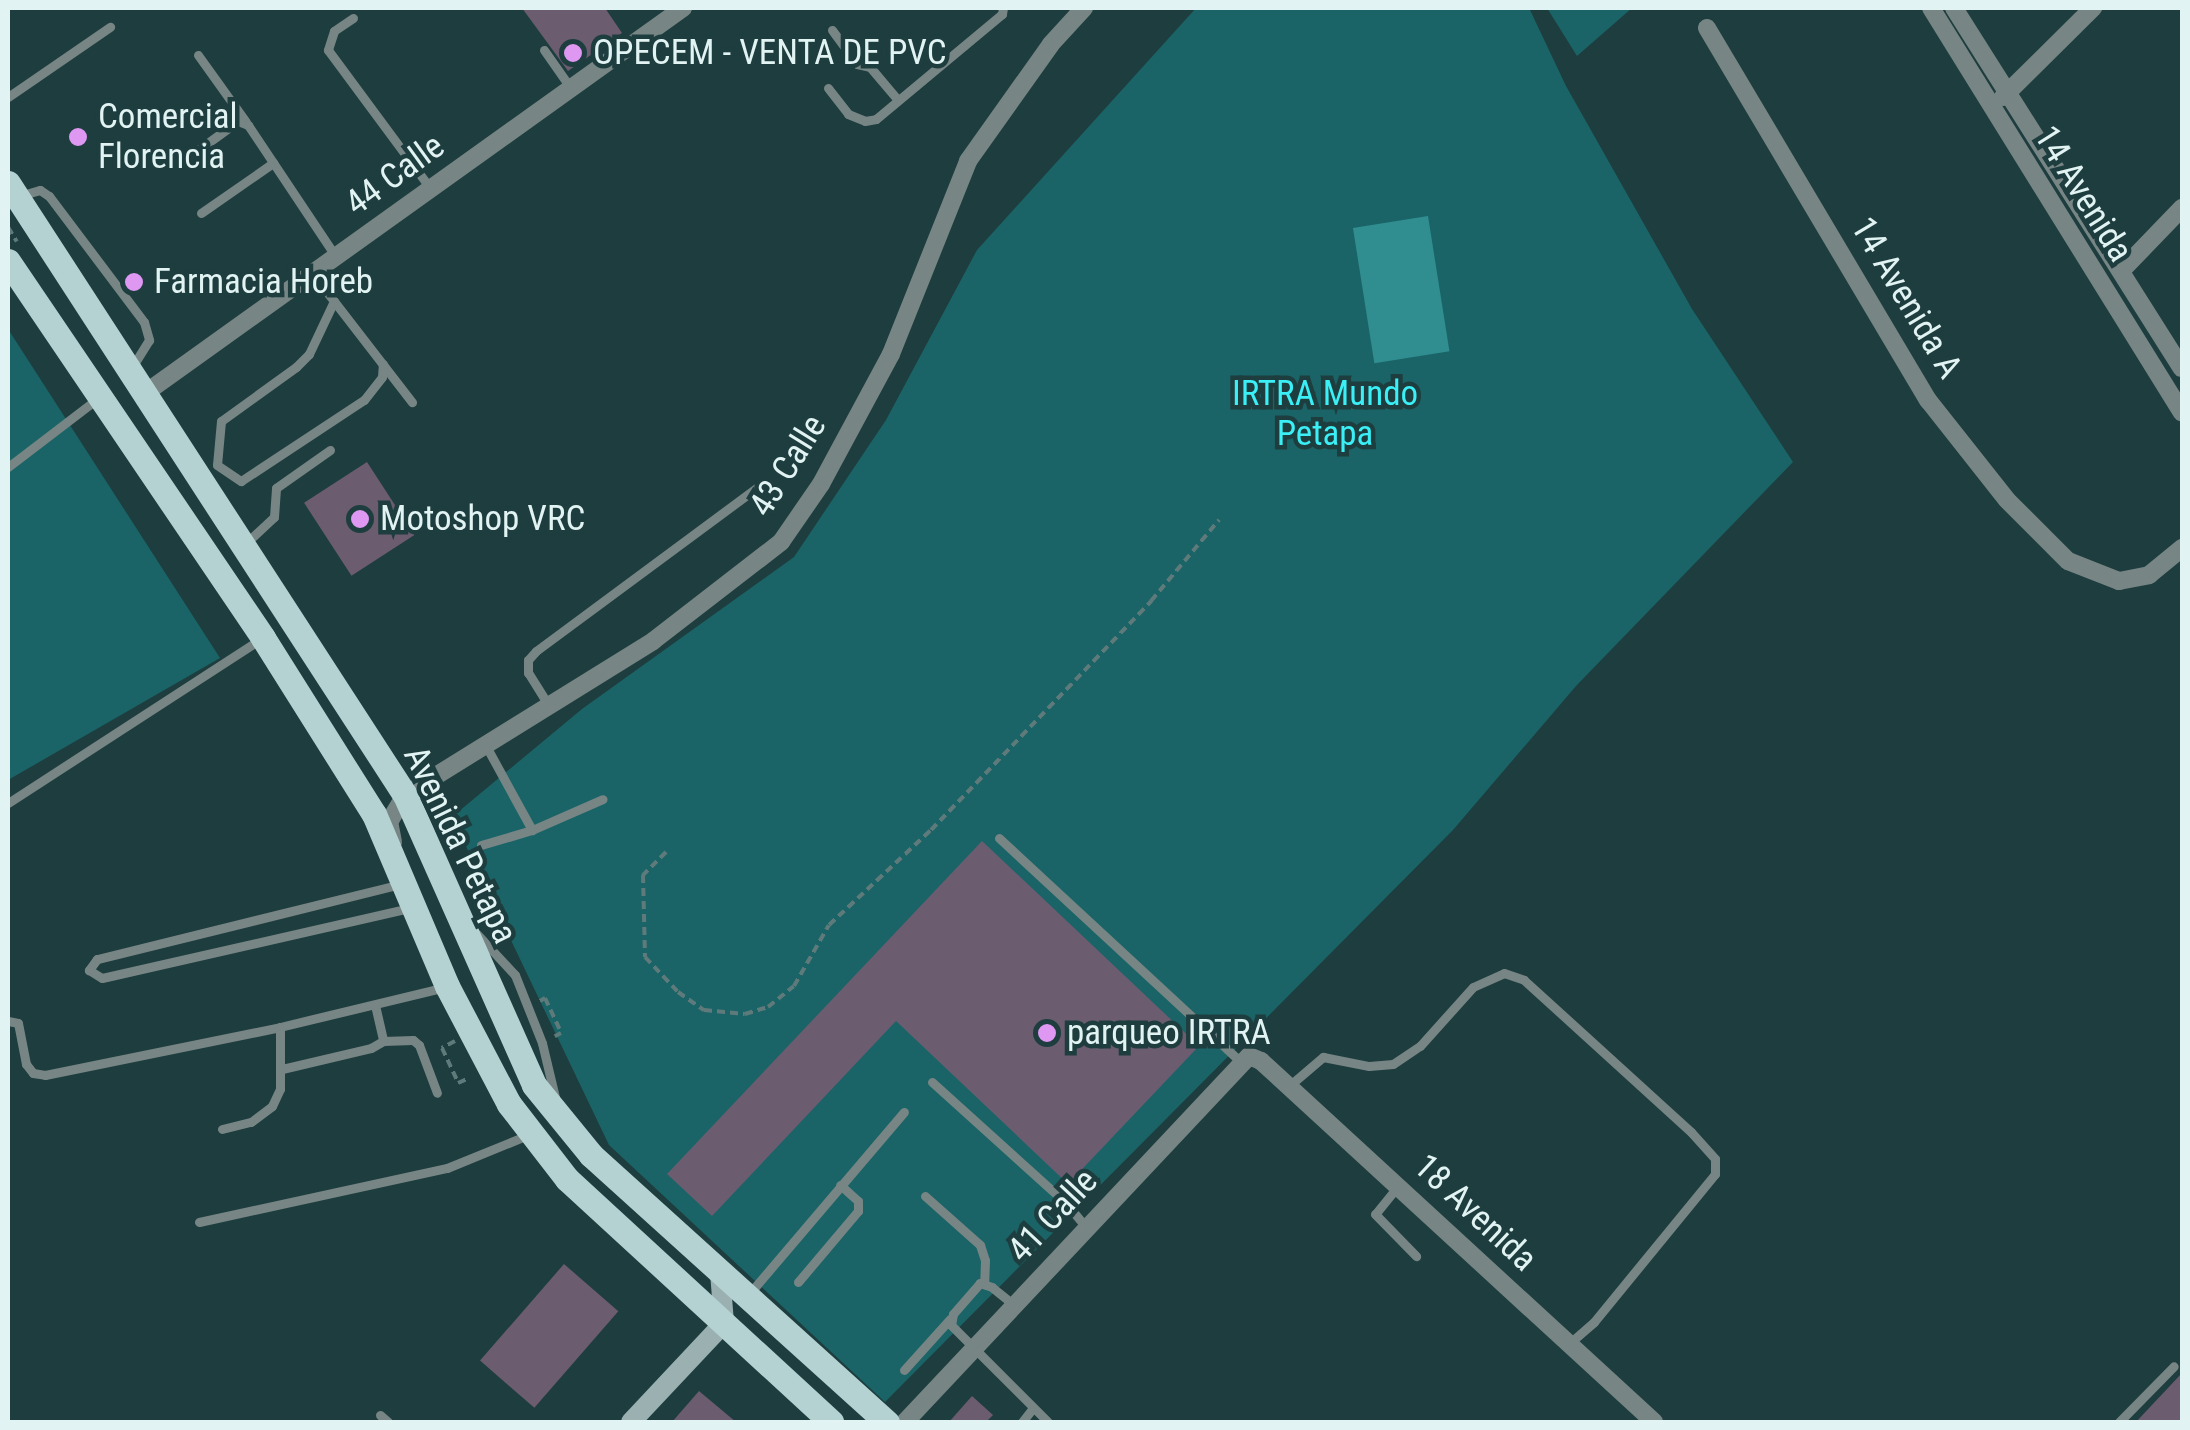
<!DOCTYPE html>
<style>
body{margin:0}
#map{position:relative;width:2190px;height:1430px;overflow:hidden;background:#1e3d3e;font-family:"Roboto Condensed",sans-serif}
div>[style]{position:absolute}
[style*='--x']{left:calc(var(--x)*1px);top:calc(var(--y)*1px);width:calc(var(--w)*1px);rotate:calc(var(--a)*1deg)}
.green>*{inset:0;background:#1a6467}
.water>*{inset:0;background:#308e91;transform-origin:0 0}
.building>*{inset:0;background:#6b5c70;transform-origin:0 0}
.path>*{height:4px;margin-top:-2px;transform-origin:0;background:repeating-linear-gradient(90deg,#5f7a7a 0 8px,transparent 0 13px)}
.lane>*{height:9px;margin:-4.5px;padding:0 4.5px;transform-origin:4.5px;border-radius:4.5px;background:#778585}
.street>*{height:18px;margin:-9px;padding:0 9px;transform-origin:9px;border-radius:9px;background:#778585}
.secondary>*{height:20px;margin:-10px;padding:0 10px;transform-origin:10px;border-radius:10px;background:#9ab0b1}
.primary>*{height:25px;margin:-12.5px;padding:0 12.5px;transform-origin:12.5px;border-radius:12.5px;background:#b5d2d3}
.dots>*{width:28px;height:28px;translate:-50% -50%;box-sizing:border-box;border:5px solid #1e3d3e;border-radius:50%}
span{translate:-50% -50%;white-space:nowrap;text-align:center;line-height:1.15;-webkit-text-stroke:9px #1e3d3e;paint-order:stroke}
.poi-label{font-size:35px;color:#e2f3f3}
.left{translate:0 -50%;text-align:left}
.street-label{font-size:35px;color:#e2f3f3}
.park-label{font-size:35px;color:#3aeff5}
.frame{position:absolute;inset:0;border:10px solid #e2f3f3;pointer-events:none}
</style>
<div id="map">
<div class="green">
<div style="clip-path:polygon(1196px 8px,1530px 10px,1566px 86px,1692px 309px,1793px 462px,1576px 686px,1453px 830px,885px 1402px,609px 1145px,452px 817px,582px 709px,794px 557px,886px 420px,977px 250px)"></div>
<div style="clip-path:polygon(1547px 8px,1632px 8px,1577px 56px)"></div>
<div style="clip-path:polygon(8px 329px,220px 658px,8px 780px)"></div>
</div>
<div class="water">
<div style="left:1428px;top:216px;width:137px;height:76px;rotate:81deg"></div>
</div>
<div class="building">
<div style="clip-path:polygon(522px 8px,605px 8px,622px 33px,568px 71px)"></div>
<div style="left:367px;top:462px;width:87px;height:75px;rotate:57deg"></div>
<div style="clip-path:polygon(982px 841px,1199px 1046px,1068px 1184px,896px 1021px,712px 1216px,667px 1174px)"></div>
<div style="left:564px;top:1264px;width:72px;height:128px;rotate:41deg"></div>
<div style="clip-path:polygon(2182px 1373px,2182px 1422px,2136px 1422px)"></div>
<div style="clip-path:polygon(699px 1391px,736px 1422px,672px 1422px)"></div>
<div style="clip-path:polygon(972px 1396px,993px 1415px,986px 1422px,949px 1422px)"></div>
</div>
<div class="path">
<div style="--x:8;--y:227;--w:17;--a:59"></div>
<div style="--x:666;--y:852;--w:33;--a:135"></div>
<div style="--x:643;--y:875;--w:82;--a:88.6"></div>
<div style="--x:645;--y:957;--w:48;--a:46.7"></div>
<div style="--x:678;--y:992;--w:32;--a:35"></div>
<div style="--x:704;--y:1010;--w:41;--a:5.6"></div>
<div style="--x:745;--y:1014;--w:24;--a:-17"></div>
<div style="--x:768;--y:1007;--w:33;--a:-39"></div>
<div style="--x:794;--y:986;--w:70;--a:-60.2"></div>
<div style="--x:829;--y:925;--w:139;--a:-43"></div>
<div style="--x:931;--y:830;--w:318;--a:-46.1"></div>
<div style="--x:1151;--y:601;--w:106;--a:-50"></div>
<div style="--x:540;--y:1001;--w:6;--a:-31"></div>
<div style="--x:545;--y:998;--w:38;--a:65"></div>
<div style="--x:561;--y:1033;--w:7;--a:153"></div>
<div style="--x:455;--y:1041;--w:15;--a:152"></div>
<div style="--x:442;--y:1048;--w:38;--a:65"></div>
<div style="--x:458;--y:1083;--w:12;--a:-24"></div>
</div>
<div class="lane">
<div style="--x:353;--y:18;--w:23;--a:146"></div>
<div style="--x:334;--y:31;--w:20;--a:108"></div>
<div style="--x:328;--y:50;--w:173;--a:53.5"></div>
<div style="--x:832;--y:30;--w:42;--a:53.7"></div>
<div style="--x:857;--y:64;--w:13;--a:13"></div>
<div style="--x:870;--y:67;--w:43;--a:49.7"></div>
<div style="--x:544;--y:50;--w:45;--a:54.9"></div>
<div style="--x:198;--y:55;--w:82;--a:54.4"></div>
<div style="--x:828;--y:88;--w:33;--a:52"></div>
<div style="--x:848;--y:114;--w:18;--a:22"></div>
<div style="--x:865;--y:121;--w:11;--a:-10"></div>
<div style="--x:876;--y:119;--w:164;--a:-39.8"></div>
<div style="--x:1002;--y:14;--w:6;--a:-81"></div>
<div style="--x:8;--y:97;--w:124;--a:-34.5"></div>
<div style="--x:176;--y:166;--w:77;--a:-36"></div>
<div style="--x:238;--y:121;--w:11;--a:22"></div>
<div style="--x:248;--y:125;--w:159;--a:56.3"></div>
<div style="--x:19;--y:196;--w:22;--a:-16"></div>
<div style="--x:40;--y:190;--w:11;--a:34"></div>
<div style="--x:49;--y:196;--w:158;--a:53"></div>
<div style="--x:144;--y:322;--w:19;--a:74"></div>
<div style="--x:149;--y:340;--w:34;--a:122"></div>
<div style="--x:201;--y:213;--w:88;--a:-34.8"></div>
<div style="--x:313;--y:274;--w:162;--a:52.3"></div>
<div style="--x:334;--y:301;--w:59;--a:115.3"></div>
<div style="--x:309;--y:354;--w:18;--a:135"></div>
<div style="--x:296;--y:367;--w:92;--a:144.2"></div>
<div style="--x:221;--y:421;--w:44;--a:95.2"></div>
<div style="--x:217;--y:465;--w:29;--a:34"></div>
<div style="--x:241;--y:481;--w:147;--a:-33.4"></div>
<div style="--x:364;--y:400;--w:29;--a:-52"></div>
<div style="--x:382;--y:377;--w:13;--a:-86"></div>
<div style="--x:8;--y:467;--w:112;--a:-37.4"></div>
<div style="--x:244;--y:545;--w:41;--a:-43"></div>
<div style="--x:274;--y:517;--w:29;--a:-86"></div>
<div style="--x:276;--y:488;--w:66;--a:-35.1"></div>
<div style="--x:549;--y:706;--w:39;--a:-122"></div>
<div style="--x:528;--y:673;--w:13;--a:-90"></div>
<div style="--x:528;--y:660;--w:12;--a:-48"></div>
<div style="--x:536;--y:651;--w:286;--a:-36.5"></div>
<div style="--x:486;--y:746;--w:96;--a:61.3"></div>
<div style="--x:532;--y:830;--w:77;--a:-23.6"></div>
<div style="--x:8;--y:803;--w:302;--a:-33"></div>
<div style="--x:999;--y:838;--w:328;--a:42.8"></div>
<div style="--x:481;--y:845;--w:53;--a:-16.4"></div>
<div style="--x:401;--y:884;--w:313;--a:166.1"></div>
<div style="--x:97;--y:959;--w:14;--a:126"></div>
<div style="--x:89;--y:970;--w:15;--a:32"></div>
<div style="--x:102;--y:978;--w:315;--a:-12.8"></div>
<div style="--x:477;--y:934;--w:56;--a:47.2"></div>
<div style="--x:515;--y:975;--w:73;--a:68.3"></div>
<div style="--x:542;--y:1043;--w:56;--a:76.5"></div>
<div style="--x:375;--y:1005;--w:37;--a:77"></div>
<div style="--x:383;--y:1041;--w:30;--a:-2"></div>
<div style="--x:413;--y:1040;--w:8;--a:40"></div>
<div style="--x:419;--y:1045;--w:51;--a:69.4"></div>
<div style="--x:8;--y:1021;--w:10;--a:11"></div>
<div style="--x:18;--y:1023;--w:42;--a:79"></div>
<div style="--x:26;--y:1064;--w:11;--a:52"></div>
<div style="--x:33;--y:1073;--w:12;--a:9"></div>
<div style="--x:45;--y:1075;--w:240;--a:-11.5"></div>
<div style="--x:280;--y:1027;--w:170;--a:-13.6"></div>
<div style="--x:282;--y:1069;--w:91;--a:-13.3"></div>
<div style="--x:371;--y:1048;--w:14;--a:-30"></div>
<div style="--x:932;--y:1082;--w:179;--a:42.1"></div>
<div style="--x:1065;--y:1202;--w:33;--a:50"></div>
<div style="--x:1289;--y:1086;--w:45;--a:-40.5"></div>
<div style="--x:1323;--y:1057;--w:47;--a:11.1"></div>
<div style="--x:1369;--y:1066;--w:24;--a:-5"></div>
<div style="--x:1393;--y:1064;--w:32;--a:-34"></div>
<div style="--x:1420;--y:1046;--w:79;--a:-48.1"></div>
<div style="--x:1473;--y:987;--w:34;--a:-24"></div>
<div style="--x:1504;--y:973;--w:21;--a:19"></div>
<div style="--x:1524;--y:980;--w:226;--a:42.3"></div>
<div style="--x:1691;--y:1132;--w:36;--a:48"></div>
<div style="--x:1715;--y:1159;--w:15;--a:90"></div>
<div style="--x:1715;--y:1174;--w:191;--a:129.3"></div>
<div style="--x:1594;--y:1322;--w:33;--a:139"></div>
<div style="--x:222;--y:1129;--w:30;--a:-14"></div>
<div style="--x:251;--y:1122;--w:26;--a:-37"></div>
<div style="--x:272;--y:1106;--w:19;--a:-65"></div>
<div style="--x:280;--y:1089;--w:62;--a:-90"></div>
<div style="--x:1398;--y:1186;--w:36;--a:129"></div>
<div style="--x:1375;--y:1214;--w:59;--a:45.7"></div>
<div style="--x:925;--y:1196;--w:74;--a:41.7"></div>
<div style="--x:980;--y:1245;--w:16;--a:72"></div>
<div style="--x:985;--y:1260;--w:24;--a:92"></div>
<div style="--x:199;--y:1222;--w:254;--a:-12.3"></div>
<div style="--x:447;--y:1168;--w:87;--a:-22.2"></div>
<div style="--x:798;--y:1282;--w:93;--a:-49.8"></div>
<div style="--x:858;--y:1211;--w:10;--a:-90"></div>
<div style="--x:858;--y:1201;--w:24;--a:-138"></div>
<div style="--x:749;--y:1294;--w:239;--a:-49.6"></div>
<div style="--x:1014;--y:1305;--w:28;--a:-141"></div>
<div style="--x:992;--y:1287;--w:13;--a:-162"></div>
<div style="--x:980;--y:1283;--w:41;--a:131.1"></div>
<div style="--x:953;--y:1314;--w:11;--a:100"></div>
<div style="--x:951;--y:1325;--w:137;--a:45"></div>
<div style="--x:904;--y:1370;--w:69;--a:-48"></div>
<div style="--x:380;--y:1415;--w:11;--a:41"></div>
<div style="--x:1022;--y:1422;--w:18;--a:-52"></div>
<div style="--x:2119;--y:1422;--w:78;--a:-45.5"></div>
</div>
<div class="street">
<div style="--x:1931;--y:8;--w:476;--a:58.2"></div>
<div style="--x:1954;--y:8;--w:426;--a:57.7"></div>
<div style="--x:1707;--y:28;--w:433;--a:59.3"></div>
<div style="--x:1928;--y:400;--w:127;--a:51.7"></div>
<div style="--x:2007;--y:500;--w:86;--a:45"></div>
<div style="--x:2068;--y:561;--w:55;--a:21.4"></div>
<div style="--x:2119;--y:581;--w:31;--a:-11"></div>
<div style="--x:2149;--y:575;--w:43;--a:-39.3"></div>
<div style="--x:2003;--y:97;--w:127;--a:-44.7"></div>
<div style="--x:2123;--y:269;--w:85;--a:-46"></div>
<div style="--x:144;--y:394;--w:663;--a:-35.61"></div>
<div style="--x:393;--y:842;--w:20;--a:-101"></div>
<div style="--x:389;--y:822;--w:31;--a:-59"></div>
<div style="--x:405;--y:795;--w:292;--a:-31.8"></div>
<div style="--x:653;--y:641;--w:162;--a:-37.7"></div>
<div style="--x:781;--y:542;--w:70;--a:-55.4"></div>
<div style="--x:821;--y:484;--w:148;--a:-61.7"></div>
<div style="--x:891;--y:354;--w:208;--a:-68.2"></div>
<div style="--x:968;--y:161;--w:143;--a:-54.6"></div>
<div style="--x:1051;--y:44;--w:49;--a:-47.5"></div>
<div style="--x:905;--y:1422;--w:502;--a:-46.77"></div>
<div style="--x:1249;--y:1056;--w:13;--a:23"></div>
<div style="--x:1261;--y:1061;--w:534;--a:42.57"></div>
</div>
<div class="secondary">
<div style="--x:631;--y:1422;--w:136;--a:-46.8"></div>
<div style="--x:724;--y:1323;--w:51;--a:-94.5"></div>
</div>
<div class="primary">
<div style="--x:8;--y:183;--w:729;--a:57.03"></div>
<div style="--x:405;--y:795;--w:317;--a:66"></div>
<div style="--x:534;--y:1085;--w:90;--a:50.8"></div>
<div style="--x:591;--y:1155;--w:399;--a:42.1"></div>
<div style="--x:8;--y:261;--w:455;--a:55.9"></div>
<div style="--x:263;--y:638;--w:208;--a:57.8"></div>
<div style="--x:374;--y:814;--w:187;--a:67"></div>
<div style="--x:447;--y:986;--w:133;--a:62.3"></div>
<div style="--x:509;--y:1104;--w:95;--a:52.3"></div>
<div style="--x:567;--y:1179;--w:359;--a:42.6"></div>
</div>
<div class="dots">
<div style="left:573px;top:53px;background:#de98f2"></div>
<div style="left:78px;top:137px;background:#de98f2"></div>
<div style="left:134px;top:282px;background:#de98f2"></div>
<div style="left:360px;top:519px;background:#de98f2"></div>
<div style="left:1047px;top:1033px;background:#de98f2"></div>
</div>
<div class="poi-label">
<span class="left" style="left:593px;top:53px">OPECEM - VENTA DE PVC</span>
<span class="left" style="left:98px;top:137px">Comercial<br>Florencia</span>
<span class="left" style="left:154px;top:282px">Farmacia Horeb</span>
<span class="left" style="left:380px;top:519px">Motoshop VRC</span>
<span class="left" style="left:1067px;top:1033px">parqueo IRTRA</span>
</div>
<div class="street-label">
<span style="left:395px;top:175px;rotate:-36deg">44 Calle</span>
<span style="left:2083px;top:194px;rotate:58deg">14 Avenida</span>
<span style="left:1906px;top:298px;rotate:59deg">14 Avenida A</span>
<span style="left:788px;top:466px;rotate:-58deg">43 Calle</span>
<span style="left:460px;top:845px;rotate:64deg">Avenida Petapa</span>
<span style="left:1475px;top:1213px;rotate:43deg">18 Avenida</span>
<span style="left:1053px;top:1216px;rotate:-47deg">41 Calle</span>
</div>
<div class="park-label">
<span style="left:1325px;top:414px">IRTRA Mundo<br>Petapa</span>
</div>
<div class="frame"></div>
</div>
